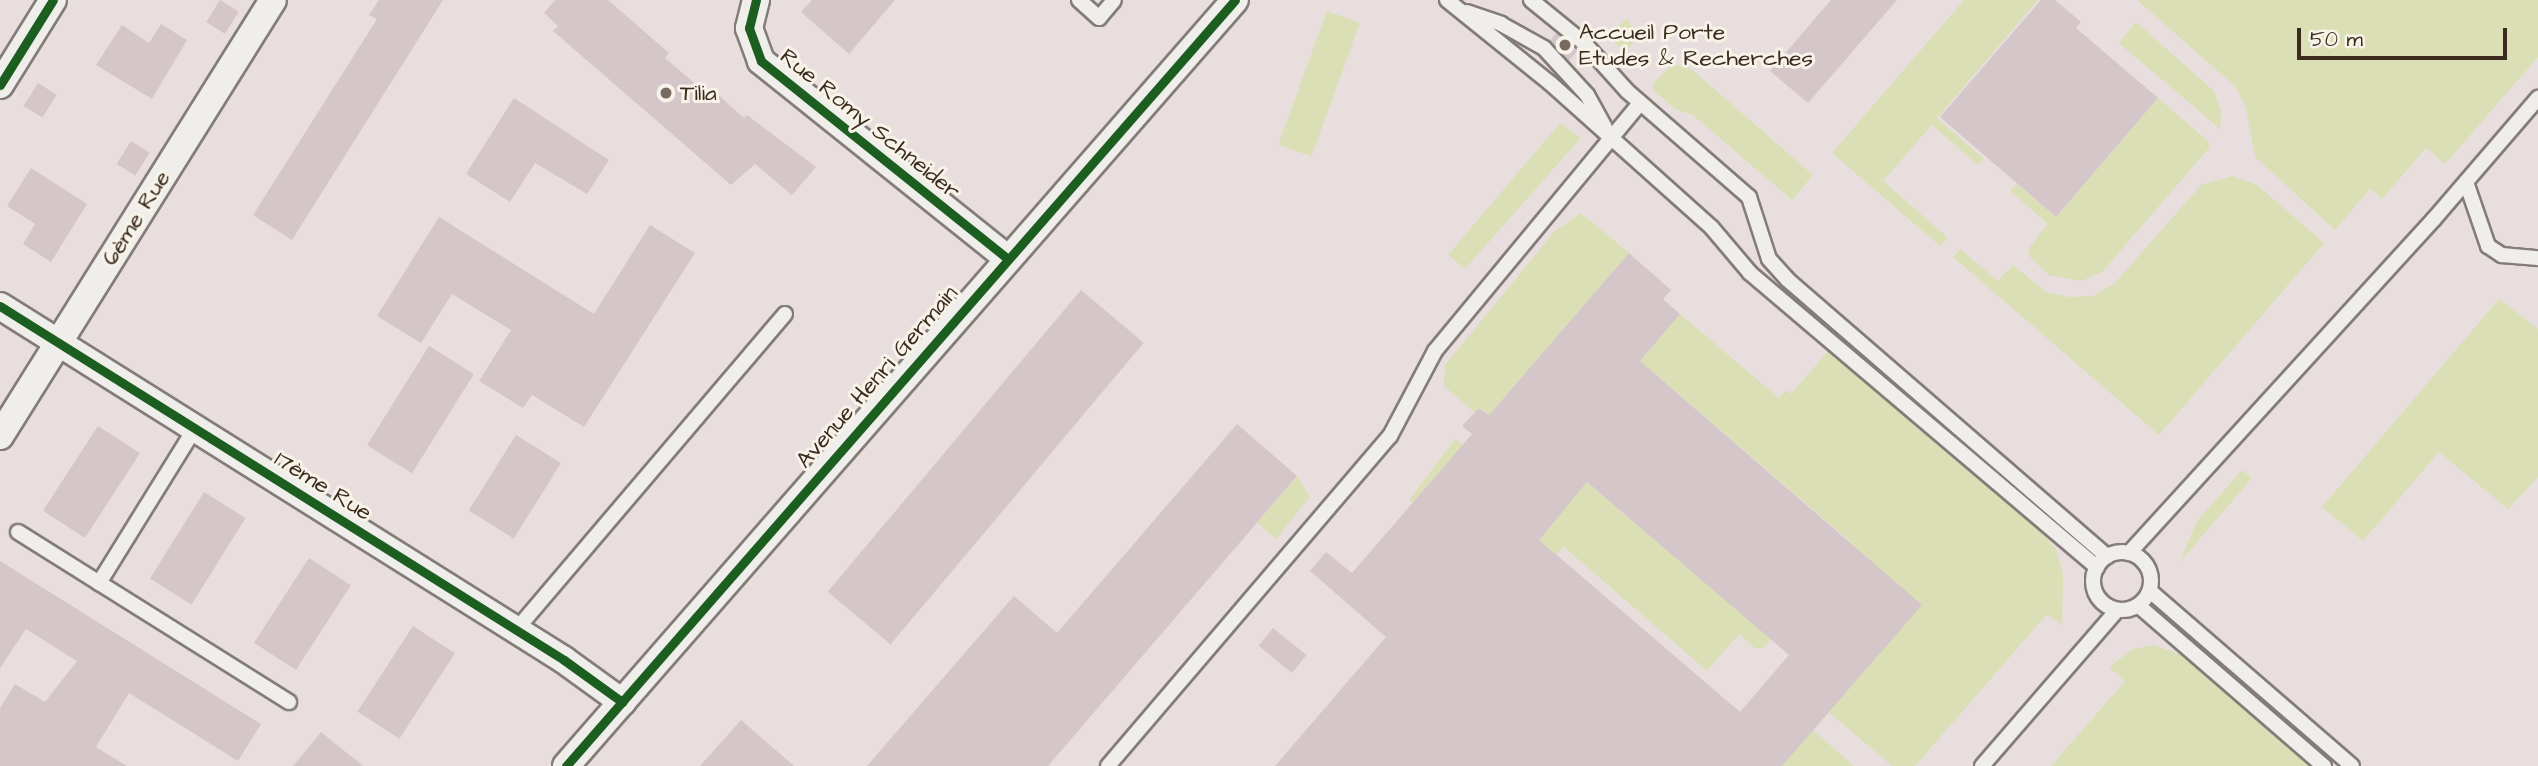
<!DOCTYPE html>
<meta charset="utf-8">
<style>
body{margin:0}
#map{position:relative;width:2538px;height:766px;overflow:hidden;background:#e8dede;font-family:"Architects Daughter",sans-serif}
div>[style]{position:absolute}
[style*='--x']{left:calc(var(--x)*1px);top:calc(var(--y)*1px);width:calc(var(--w)*1px);rotate:calc(var(--a)*1deg)}
.green>*{inset:0;background:#dbdfb5;transform-origin:0 0}
.building>*{inset:0;background:#d5c6ca;transform-origin:0 0}
.roads{filter:drop-shadow(2px 0 #847c79) drop-shadow(-2px 0 #847c79) drop-shadow(0 2px #847c79) drop-shadow(0 -2px #847c79)}
.service>*{height:14px;margin:-7px;padding:0 7px;transform-origin:7px;border-radius:7px;background:#f0eeeb}
.service>.ring{margin:-7px;padding:0;box-sizing:content-box;background:none;border:14px solid #f0eeeb;border-radius:50%}
.minor>*{height:26px;margin:-13px;padding:0 13px;transform-origin:13px;border-radius:13px;background:#f0eeeb}
.cycleway>*{height:9px;margin:-4.5px;padding:0 4.5px;transform-origin:4.5px;border-radius:4.5px;background:#1b5e20}
.dots>*{width:19px;height:19px;translate:-50% -50%;box-sizing:border-box;border:4px solid #f7f3e8;border-radius:50%}
span{translate:-50% -50%;white-space:nowrap;text-align:center;line-height:1.15;-webkit-text-stroke:6px #f7f3e8;paint-order:stroke}
.poi-label{font-size:23px;color:#3b2a1e}
.left{translate:0 -50%;text-align:left}
.street-label{font-size:23px;color:#3b2a1e}
.scale{position:absolute;left:2297px;top:28px;width:210px;height:32px;box-sizing:border-box;border:4px solid #3b2a1e;border-top:0;padding-left:9px;font-size:21px;line-height:24px;white-space:nowrap;color:#3b2a1e;-webkit-text-stroke:5px #f7f3e8;paint-order:stroke}
</style>
<div id="map">
<div class="green">
<div style="clip-path:polygon(1964px 0,2038px 0,1937px 118px,1984px 159px,1978px 165px,1932px 125px,1883px 181px,1947px 237px,1940px 246px,1832px 153px)"></div>
<div style="clip-path:polygon(2137px 0,2538px 0,2538px 57px,2445px 164px,2426px 148px,2382px 199px,2370px 189px,2335px 230px,2255px 157px,2246px 109px,2236px 87px)"></div>
<div style="left:1327px;top:11px;width:35px;height:142px;rotate:20deg"></div>
<div style="clip-path:polygon(1627px 18px,1638px 36px,1626px 51px,1608px 37px)"></div>
<div style="clip-path:polygon(2136px 22px,2214px 91px,2221px 111px,2220px 129px,2119px 43px)"></div>
<div style="clip-path:polygon(1672px 64px,1690px 68px,1813px 175px,1792px 200px,1693px 115px,1675px 109px,1653px 90px,1653px 84px)"></div>
<div style="clip-path:polygon(2158px 98px,2209px 142px,2209px 148px,2103px 271px,2082px 281px,2049px 275px,2030px 257px,2028px 249px,2048px 224px,2010px 191px,2017px 184px,2056px 217px)"></div>
<div style="clip-path:polygon(1560px 123px,1581px 138px,1465px 269px,1448px 255px)"></div>
<div style="clip-path:polygon(2232px 176px,2257px 185px,2324px 243px,2159px 435px,1953px 257px,1960px 249px,1998px 281px,2013px 265px,2046px 292px,2069px 297px,2093px 296px,2114px 284px,2201px 185px)"></div>
<div style="clip-path:polygon(1581px 213px,1629px 253px,1489px 415px,1479px 408px,1475px 413px,1444px 386px,1445px 365px,1555px 231px)"></div>
<div style="clip-path:polygon(2499px 299px,2538px 329px,2538px 477px,2508px 509px,2439px 452px,2363px 541px,2322px 507px)"></div>
<div style="clip-path:polygon(1680px 314px,1779px 398px,1786px 390px,1791px 394px,1829px 350px,2038px 529px,2056px 549px,2063px 574px,2062px 626px,2047px 614px,1915px 766px,1892px 766px,1829px 712px,1836px 563px,1852px 543px,1618px 342px,1654px 344px)"></div>
<div style="left:1455px;top:439px;width:10px;height:76px;rotate:37deg"></div>
<div style="clip-path:polygon(1557px 457px,1771px 639px,1763px 648px,1755px 648px,1739px 634px,1707px 671px,1564px 547px,1556px 555px,1508px 514px)"></div>
<div style="clip-path:polygon(2242px 470px,2252px 478px,2179px 563px,2197px 521px)"></div>
<div style="clip-path:polygon(1297px 476px,1310px 497px,1276px 539px,1257px 523px)"></div>
<div style="clip-path:polygon(2154px 645px,2184px 656px,2312px 766px,2051px 766px,2125px 681px,2109px 667px,2133px 649px)"></div>
<div style="clip-path:polygon(1813px 730px,1854px 766px,1782px 766px)"></div>
</div>
<div class="building">
<div style="left:220px;top:0;width:22px;height:26px;rotate:32deg"></div>
<div style="clip-path:polygon(379px 0,443px 0,292px 240px,253px 215px,377px 19px,369px 15px)"></div>
<div style="clip-path:polygon(555px 0,608px 0,669px 53px,665px 58px,711px 97px,715px 92px,744px 118px,747px 115px,816px 167px,792px 195px,755px 164px,731px 185px,553px 31px,558px 26px,544px 13px)"></div>
<div style="clip-path:polygon(812px 0,895px 0,849px 54px,801px 12px)"></div>
<div style="clip-path:polygon(1831px 0,1897px 0,1808px 103px,1770px 71px)"></div>
<div style="clip-path:polygon(2041px 0,2055px 0,2081px 22px,2076px 28px,2158px 98px,2056px 217px,1940px 117px)"></div>
<div style="clip-path:polygon(161px 24px,187px 40px,152px 99px,96px 65px,122px 25px,149px 43px)"></div>
<div style="clip-path:polygon(1556px 33px,1578px 50px,1569px 61px,1550px 41px)"></div>
<div style="left:38px;top:83px;width:22px;height:27px;rotate:32deg"></div>
<div style="clip-path:polygon(514px 98px,609px 160px,587px 194px,535px 163px,510px 202px,466px 174px)"></div>
<div style="left:131px;top:141px;width:22px;height:27px;rotate:32deg"></div>
<div style="clip-path:polygon(31px 168px,87px 204px,51px 262px,23px 244px,35px 224px,7px 206px)"></div>
<div style="clip-path:polygon(439px 217px,594px 314px,650px 225px,695px 253px,584px 427px,532px 395px,523px 408px,479px 381px,511px 330px,452px 294px,421px 343px,377px 316px)"></div>
<div style="clip-path:polygon(evenodd,1629px 253px,1671px 290px,1663px 299px,1680px 314px,1640px 361px,1922px 605px,1782px 766px,1275px 766px,1386px 637px,1310px 571px,1326px 552px,1352px 573px,1472px 434px,1462px 426px,1479px 408px,1489px 415px,1629px 253px,1587px 482px,1789px 655px,1740px 712px,1539px 540px,1587px 482px)"></div>
<div style="left:1081px;top:290px;width:82px;height:394px;rotate:40deg"></div>
<div style="left:429px;top:346px;width:53px;height:117px;rotate:32deg"></div>
<div style="clip-path:polygon(1237px 424px,1297px 476px,1048px 766px,867px 766px,1014px 596px,1057px 633px)"></div>
<div style="left:98px;top:426px;width:50px;height:101px;rotate:33deg"></div>
<div style="left:516px;top:435px;width:53px;height:89px;rotate:32deg"></div>
<div style="left:204px;top:492px;width:49px;height:102px;rotate:32deg"></div>
<div style="left:309px;top:558px;width:50px;height:101px;rotate:33deg"></div>
<div style="clip-path:polygon(0 561px,261px 724px,238px 761px,129px 693px,96px 747px,127px 766px,0 766px,0 708px,15px 684px,45px 702px,77px 661px,26px 629px,0 668px)"></div>
<div style="left:413px;top:626px;width:50px;height:102px;rotate:33deg"></div>
<div style="left:1273px;top:628px;width:43px;height:23px;rotate:39deg"></div>
<div style="clip-path:polygon(741px 720px,794px 766px,700px 766px)"></div>
<div style="clip-path:polygon(321px 732px,363px 766px,293px 766px)"></div>
</div>
<div class="roads">
<div class="service">
<div style="--x:1079;--y:0;--w:27;--a:42"></div>
<div style="--x:1099;--y:18;--w:23;--a:-50"></div>
<div style="--x:1447;--y:0;--w:132;--a:38.9"></div>
<div style="--x:1550;--y:83;--w:217;--a:41.8"></div>
<div style="--x:1712;--y:228;--w:59;--a:49.8"></div>
<div style="--x:1750;--y:273;--w:455;--a:40.3"></div>
<div style="--x:1531;--y:0;--w:68;--a:39.1"></div>
<div style="--x:1584;--y:43;--w:64;--a:48.1"></div>
<div style="--x:1627;--y:91;--w:162;--a:41"></div>
<div style="--x:1749;--y:197;--w:65;--a:72.1"></div>
<div style="--x:1769;--y:259;--w:28;--a:48"></div>
<div style="--x:1788;--y:280;--w:422;--a:40.9"></div>
<div style="--x:1467;--y:12;--w:36;--a:19"></div>
<div style="--x:1501;--y:24;--w:49;--a:29.2"></div>
<div style="--x:1544;--y:48;--w:64;--a:47.5"></div>
<div style="--x:1587;--y:95;--w:37;--a:61"></div>
<div style="--x:2466;--y:182;--w:68;--a:71"></div>
<div style="--x:2488;--y:246;--w:17;--a:33"></div>
<div style="--x:2502;--y:255;--w:36;--a:5"></div>
<div style="--x:18;--y:532;--w:320;--a:32.1"></div>
<div class="ring" style="left:2093px;top:552px;width:44px;height:44px"></div>
<div style="--x:2129;--y:553;--w:452;--a:-47.6"></div>
<div style="--x:2434;--y:219;--w:160;--a:-49.3"></div>
<div style="--x:99;--y:583;--w:182;--a:-58.2"></div>
<div style="--x:2150;--y:591;--w:267;--a:40.9"></div>
<div style="--x:2139;--y:606;--w:245;--a:40.9"></div>
<div style="--x:516;--y:630;--w:415;--a:-49.6"></div>
<div style="--x:1108;--y:766;--w:434;--a:-49.5"></div>
<div style="--x:1390;--y:436;--w:96;--a:-62.1"></div>
<div style="--x:1435;--y:351;--w:322;--a:-50.4"></div>
<div style="--x:1982;--y:766;--w:206;--a:-49.1"></div>
</div>
<div class="minor">
<div style="--x:756;--y:0;--w:29;--a:104"></div>
<div style="--x:749;--y:28;--w:35;--a:70"></div>
<div style="--x:761;--y:61;--w:314;--a:38.7"></div>
<div style="--x:0;--y:85;--w:100;--a:-58.1"></div>
<div style="--x:0;--y:306;--w:666;--a:32.11"></div>
<div style="--x:564;--y:660;--w:72;--a:35.9"></div>
<div style="--x:0;--y:436;--w:514;--a:-57.95"></div>
<div style="--x:566;--y:766;--w:1017;--a:-48.87"></div>
</div>
</div>
<div class="cycleway">
<div style="--x:756;--y:0;--w:29;--a:104"></div>
<div style="--x:749;--y:28;--w:35;--a:70"></div>
<div style="--x:761;--y:61;--w:314;--a:38.7"></div>
<div style="--x:0;--y:85;--w:100;--a:-58.1"></div>
<div style="--x:0;--y:306;--w:666;--a:32.11"></div>
<div style="--x:564;--y:660;--w:72;--a:35.9"></div>
<div style="--x:566;--y:766;--w:1017;--a:-48.87"></div>
</div>
<div class="dots">
<div style="left:1565px;top:45px;background:#786961"></div>
<div style="left:666px;top:93px;background:#786961"></div>
</div>
<div class="poi-label">
<span class="left" style="left:1579px;top:45px">Accueil Porte<br>Etudes &amp; Recherches</span>
<span class="left" style="left:680px;top:93px">Tilia</span>
</div>
<div class="street-label">
<span style="left:870px;top:124px;rotate:39deg">Rue Romy Schneider</span>
<span style="left:136px;top:218px;rotate:-58deg">6ème Rue</span>
<span style="left:877px;top:377px;rotate:-49deg">Avenue Henri Germain</span>
<span style="left:323px;top:486px;rotate:32deg">17ème Rue</span>
</div>
<div class="scale">50 m</div>
</div>
